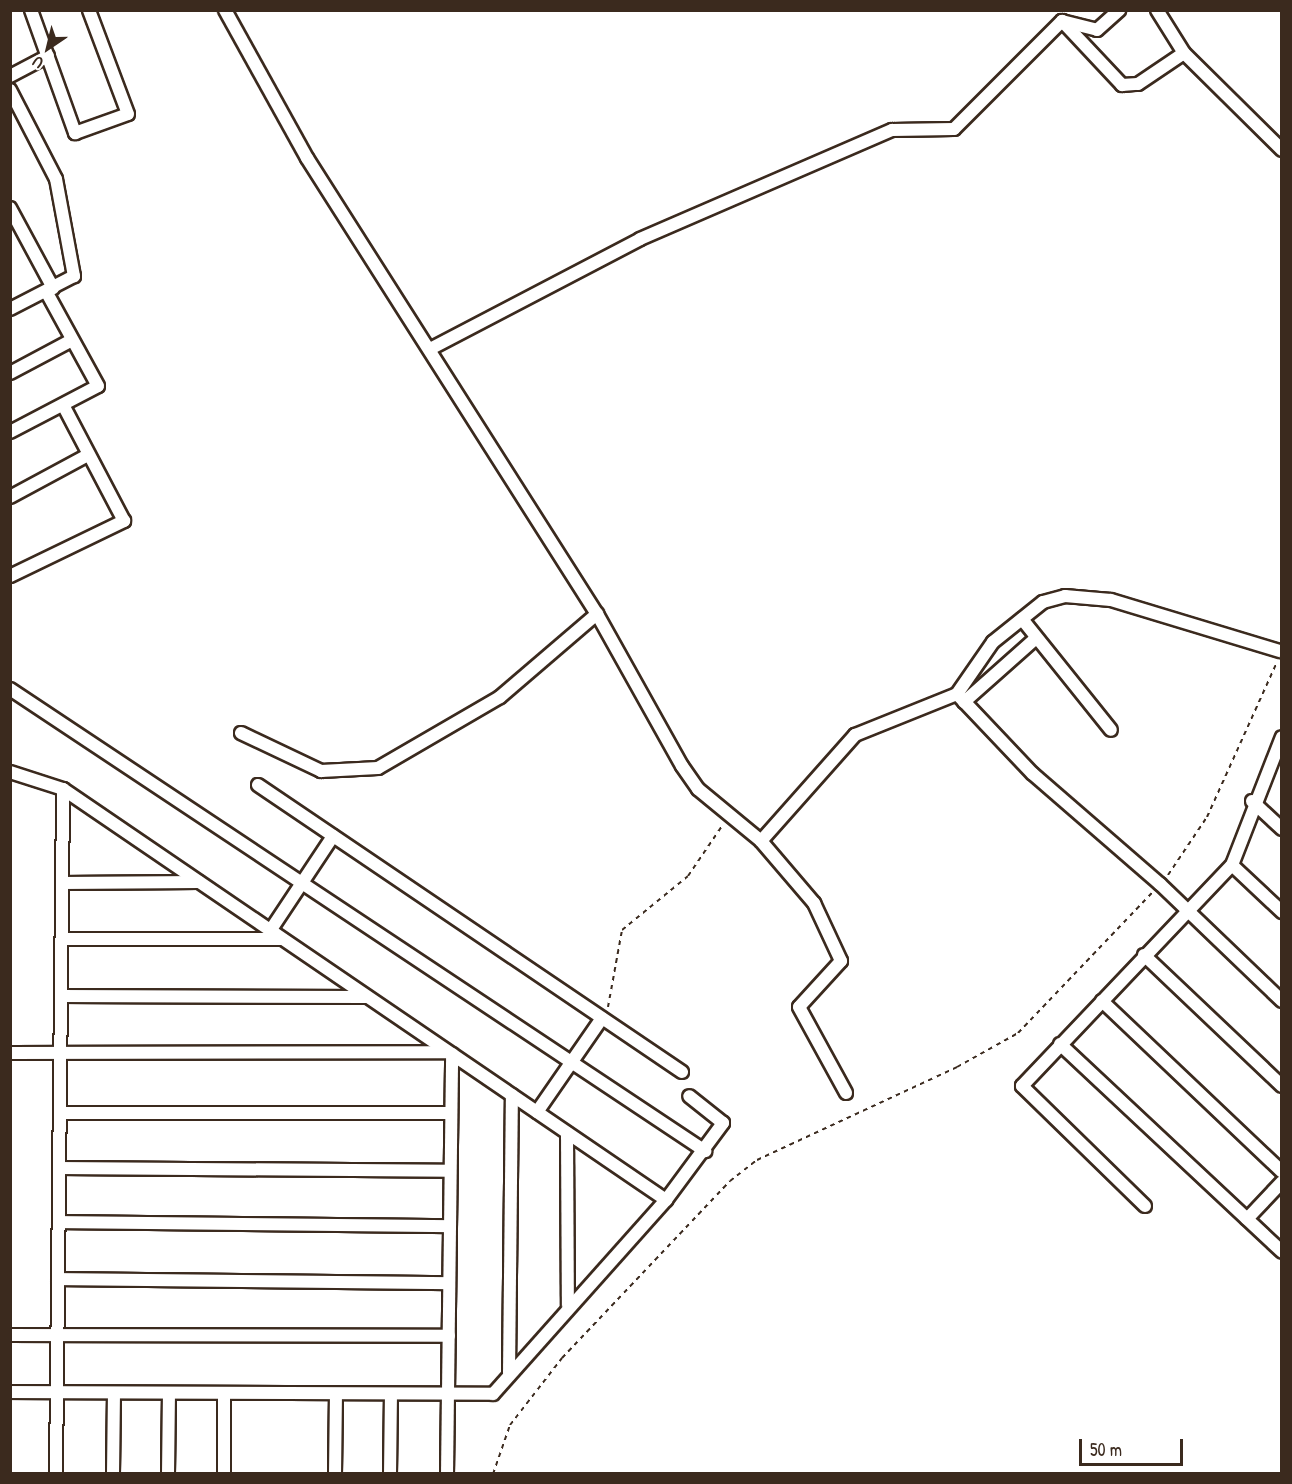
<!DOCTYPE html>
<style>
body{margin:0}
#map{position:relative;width:1292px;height:1484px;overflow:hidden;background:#fff;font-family:"Patrick Hand",sans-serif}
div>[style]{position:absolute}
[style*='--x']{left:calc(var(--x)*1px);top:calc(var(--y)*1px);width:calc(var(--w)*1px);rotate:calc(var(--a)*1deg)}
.path>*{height:2px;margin-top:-1px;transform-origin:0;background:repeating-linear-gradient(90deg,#3b2a1e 0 4.5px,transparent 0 9px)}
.roads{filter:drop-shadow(2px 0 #3b2a1e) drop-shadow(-2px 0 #3b2a1e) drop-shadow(0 2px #3b2a1e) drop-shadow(0 -2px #3b2a1e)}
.street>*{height:12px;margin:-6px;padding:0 6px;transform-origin:6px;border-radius:6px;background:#fff}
span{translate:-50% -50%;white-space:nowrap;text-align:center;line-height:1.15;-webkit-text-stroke:5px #fff;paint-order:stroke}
.frame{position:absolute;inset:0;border:12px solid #3b2a1e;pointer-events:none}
.north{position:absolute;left:18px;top:18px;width:60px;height:60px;-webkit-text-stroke:4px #fff;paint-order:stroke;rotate:215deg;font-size:16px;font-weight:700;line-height:24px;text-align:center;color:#3b2a1e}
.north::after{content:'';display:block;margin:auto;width:21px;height:27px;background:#3b2a1e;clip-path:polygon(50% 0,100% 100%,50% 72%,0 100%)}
.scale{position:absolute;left:1079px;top:1439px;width:104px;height:27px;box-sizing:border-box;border:3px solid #3b2a1e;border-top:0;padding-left:8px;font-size:18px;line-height:21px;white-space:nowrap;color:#3b2a1e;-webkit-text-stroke:4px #fff;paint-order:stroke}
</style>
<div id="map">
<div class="path">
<div style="--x:1168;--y:875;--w:70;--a:-56.1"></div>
<div style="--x:1207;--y:817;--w:170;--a:-65.7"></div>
<div style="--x:608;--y:1007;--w:78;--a:-79.7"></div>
<div style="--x:622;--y:930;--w:85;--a:-39.3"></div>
<div style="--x:688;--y:876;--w:60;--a:-55.8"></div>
<div style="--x:493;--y:1474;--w:52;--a:-70.9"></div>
<div style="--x:510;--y:1425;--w:85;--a:-52.2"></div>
<div style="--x:562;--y:1358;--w:244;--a:-46.5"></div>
<div style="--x:730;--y:1181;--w:34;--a:-38"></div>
<div style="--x:757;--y:1160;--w:221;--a:-24.9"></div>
<div style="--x:957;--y:1067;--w:70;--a:-29.1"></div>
<div style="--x:1018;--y:1033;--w:194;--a:-46.3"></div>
</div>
<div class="roads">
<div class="street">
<div style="--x:31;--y:10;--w:131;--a:70.3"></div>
<div style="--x:75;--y:133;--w:56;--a:-19.7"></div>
<div style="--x:128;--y:114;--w:111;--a:-110.6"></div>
<div style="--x:225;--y:10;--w:169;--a:61"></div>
<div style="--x:307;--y:158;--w:540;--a:57.55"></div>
<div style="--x:597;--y:614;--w:174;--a:60.8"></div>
<div style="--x:682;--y:766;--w:28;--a:55"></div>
<div style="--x:698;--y:789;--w:82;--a:39.5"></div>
<div style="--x:761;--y:841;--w:82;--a:49.5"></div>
<div style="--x:814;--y:903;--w:64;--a:65"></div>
<div style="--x:841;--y:961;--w:62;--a:132.4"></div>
<div style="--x:799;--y:1007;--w:98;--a:61.3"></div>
<div style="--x:1157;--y:10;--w:51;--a:57.9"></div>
<div style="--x:1184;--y:53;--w:138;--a:44.7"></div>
<div style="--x:1062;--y:21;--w:88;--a:46.8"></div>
<div style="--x:1122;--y:85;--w:16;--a:-4"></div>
<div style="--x:1138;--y:84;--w:55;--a:-34"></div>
<div style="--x:10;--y:76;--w:43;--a:-27.8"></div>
<div style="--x:10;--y:90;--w:100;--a:62.7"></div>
<div style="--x:56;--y:179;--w:99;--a:79.5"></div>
<div style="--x:74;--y:276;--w:72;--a:152.7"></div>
<div style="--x:10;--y:208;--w:91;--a:61.7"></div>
<div style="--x:430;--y:349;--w:237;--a:-27.6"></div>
<div style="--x:640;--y:239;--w:275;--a:-23.4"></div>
<div style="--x:892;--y:130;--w:62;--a:-0.9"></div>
<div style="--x:954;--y:129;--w:153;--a:-45"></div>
<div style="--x:1062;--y:21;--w:36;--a:14"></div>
<div style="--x:1097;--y:30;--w:30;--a:-42"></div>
<div style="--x:10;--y:373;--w:70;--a:-28"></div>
<div style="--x:10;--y:432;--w:99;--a:-27.6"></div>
<div style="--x:98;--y:386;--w:108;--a:-118.7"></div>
<div style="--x:10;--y:497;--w:89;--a:-28.3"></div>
<div style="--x:10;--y:576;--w:127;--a:-25.8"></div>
<div style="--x:124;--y:521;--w:131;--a:-117.7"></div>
<div style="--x:1022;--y:619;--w:142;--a:51.3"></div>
<div style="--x:10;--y:689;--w:835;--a:33.61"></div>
<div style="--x:957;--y:694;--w:110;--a:46.5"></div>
<div style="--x:1033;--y:774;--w:168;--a:40.9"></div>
<div style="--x:1160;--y:884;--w:169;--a:43.8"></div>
<div style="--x:964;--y:702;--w:96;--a:-41.6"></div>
<div style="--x:241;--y:733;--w:89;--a:25.4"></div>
<div style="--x:321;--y:771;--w:57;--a:-3"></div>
<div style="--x:378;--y:768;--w:141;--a:-30.2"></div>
<div style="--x:500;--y:697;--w:128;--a:-40.6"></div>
<div style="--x:10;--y:772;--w:56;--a:17.8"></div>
<div style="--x:63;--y:789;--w:730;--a:34.28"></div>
<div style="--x:258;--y:785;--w:512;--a:34.09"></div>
<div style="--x:1252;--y:801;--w:41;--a:43"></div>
<div style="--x:761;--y:841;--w:142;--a:-48.4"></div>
<div style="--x:855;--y:735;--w:110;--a:-21.9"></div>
<div style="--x:957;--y:694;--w:63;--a:-55.3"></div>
<div style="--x:993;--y:642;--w:64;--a:-38.7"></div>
<div style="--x:1043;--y:602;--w:23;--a:-15"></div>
<div style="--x:1065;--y:596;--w:46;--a:5"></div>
<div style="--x:1111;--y:600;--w:177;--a:16.8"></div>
<div style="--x:1232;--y:865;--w:69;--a:43.2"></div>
<div style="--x:62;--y:883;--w:137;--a:-0.4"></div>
<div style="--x:270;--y:931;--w:114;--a:-56.4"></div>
<div style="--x:62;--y:939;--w:220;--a:0"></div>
<div style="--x:1144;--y:955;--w:190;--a:43.5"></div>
<div style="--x:61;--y:996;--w:306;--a:0.2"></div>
<div style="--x:1102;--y:1001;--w:248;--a:43.5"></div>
<div style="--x:1060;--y:1044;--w:304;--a:43.1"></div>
<div style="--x:10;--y:1053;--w:438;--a:-0.1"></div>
<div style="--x:537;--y:1112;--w:114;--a:-55.3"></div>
<div style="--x:60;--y:1113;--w:391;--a:0"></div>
<div style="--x:567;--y:1133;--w:172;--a:89.7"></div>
<div style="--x:59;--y:1168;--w:391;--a:0.4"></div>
<div style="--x:1145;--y:1206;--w:172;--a:-135.7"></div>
<div style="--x:1022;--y:1086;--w:305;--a:-46.5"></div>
<div style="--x:1232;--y:865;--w:137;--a:-68.7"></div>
<div style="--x:1247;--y:1219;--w:51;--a:-46.6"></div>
<div style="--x:59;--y:1222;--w:391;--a:0.6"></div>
<div style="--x:58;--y:1279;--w:391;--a:0.6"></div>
<div style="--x:10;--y:1335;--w:439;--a:0.1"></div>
<div style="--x:509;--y:1373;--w:278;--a:-89.4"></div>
<div style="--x:10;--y:1392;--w:483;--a:0.2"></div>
<div style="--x:493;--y:1394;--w:260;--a:-48.3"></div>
<div style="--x:666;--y:1200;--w:96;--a:-53.5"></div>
<div style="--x:723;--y:1123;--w:43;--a:-141.5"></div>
<div style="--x:224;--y:1394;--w:80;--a:90"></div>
<div style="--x:56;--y:1474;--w:685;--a:-89.41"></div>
<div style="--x:113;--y:1474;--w:81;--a:-89.3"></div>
<div style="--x:168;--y:1474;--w:80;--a:-89.3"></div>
<div style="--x:335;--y:1474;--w:79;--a:-89.3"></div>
<div style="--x:390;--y:1474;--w:78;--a:-89.3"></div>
<div style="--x:447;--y:1474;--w:420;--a:-89.3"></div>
</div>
</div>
<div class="frame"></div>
<div class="north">U</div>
<div class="scale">50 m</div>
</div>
